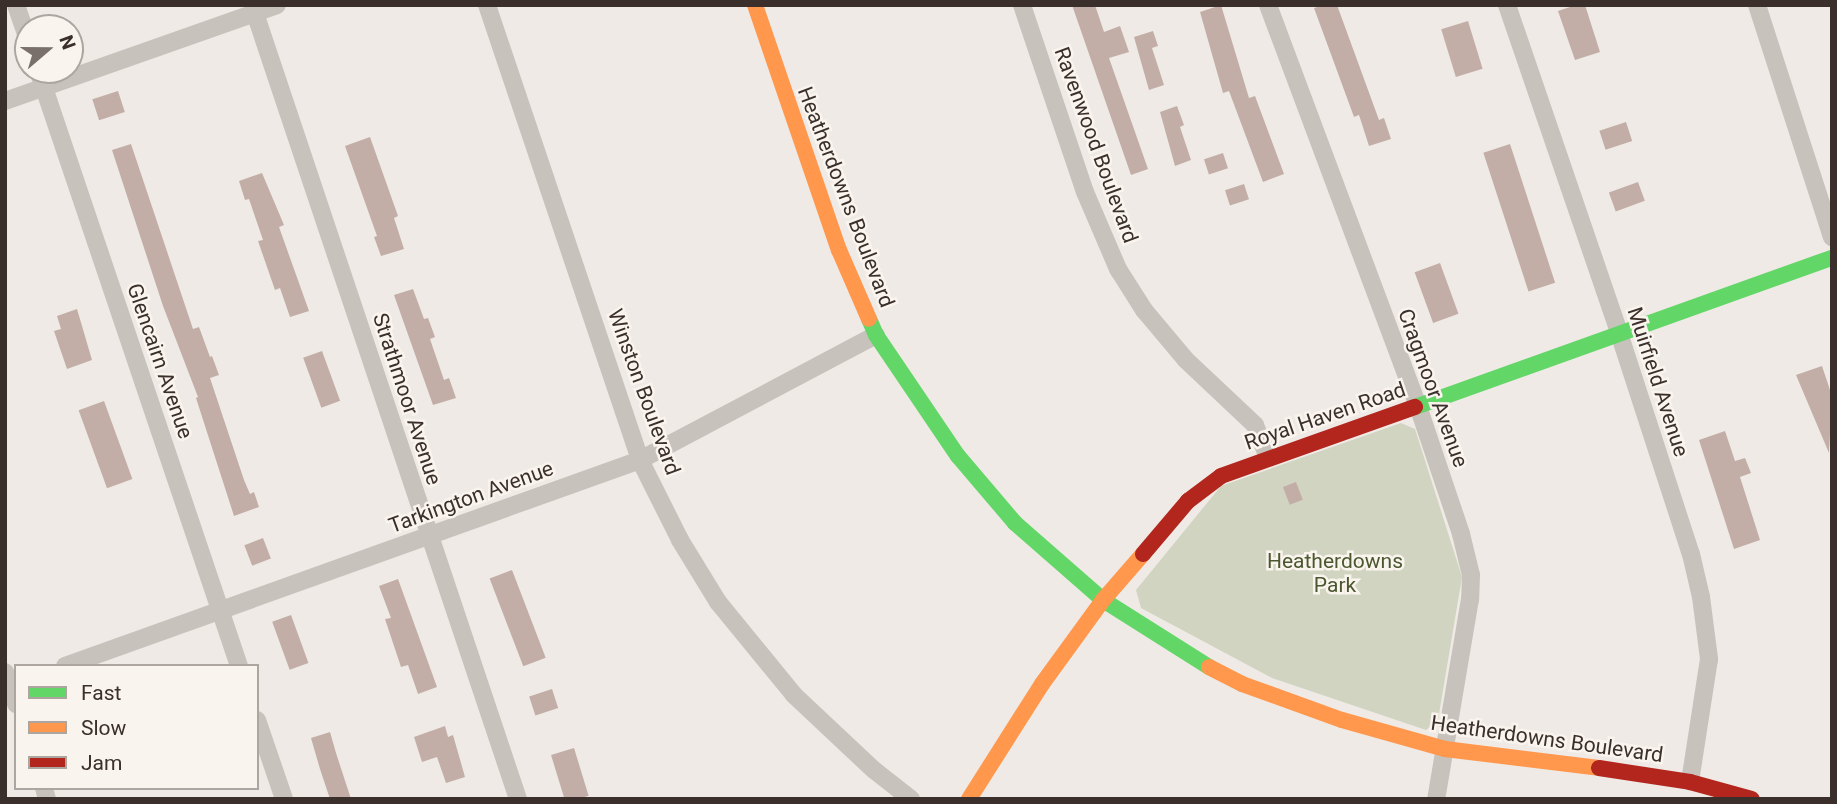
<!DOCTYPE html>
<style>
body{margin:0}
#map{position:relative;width:1837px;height:804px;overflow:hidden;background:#efeae5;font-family:Roboto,sans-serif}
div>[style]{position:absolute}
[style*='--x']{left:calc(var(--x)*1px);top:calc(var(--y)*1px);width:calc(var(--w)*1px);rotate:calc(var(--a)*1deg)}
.green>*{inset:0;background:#d1d4c0}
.building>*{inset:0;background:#c2aea7;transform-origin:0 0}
.street>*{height:18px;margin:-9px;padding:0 9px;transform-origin:9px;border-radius:9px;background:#c8c2bd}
.fast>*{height:16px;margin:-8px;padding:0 8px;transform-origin:8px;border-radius:8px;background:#63d668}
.slow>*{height:16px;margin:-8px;padding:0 8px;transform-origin:8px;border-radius:8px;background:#ff974d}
.jam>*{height:16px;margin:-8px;padding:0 8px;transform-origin:8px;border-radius:8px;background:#b3261e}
span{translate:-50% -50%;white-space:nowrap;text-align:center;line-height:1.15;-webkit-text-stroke:5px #faf4ee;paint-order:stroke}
.street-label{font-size:21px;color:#3a2f2b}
.park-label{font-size:21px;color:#4b582f}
.frame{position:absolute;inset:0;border:7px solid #3a2f2b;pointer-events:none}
.legend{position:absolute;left:14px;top:664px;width:245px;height:126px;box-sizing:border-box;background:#faf4ee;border:2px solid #ada5a0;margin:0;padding:9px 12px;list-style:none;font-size:21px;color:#3a2f2b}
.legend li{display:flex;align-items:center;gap:14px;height:35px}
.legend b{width:35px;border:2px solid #ada5a0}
.north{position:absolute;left:14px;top:14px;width:70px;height:70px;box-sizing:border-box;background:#faf4ee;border:2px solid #ada5a0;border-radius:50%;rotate:70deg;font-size:19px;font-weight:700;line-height:28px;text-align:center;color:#3a2f2b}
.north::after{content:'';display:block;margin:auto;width:24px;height:32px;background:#79706c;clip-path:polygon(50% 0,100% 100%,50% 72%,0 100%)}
</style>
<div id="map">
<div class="green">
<div style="clip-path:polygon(1401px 423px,1415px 429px,1462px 577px,1438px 720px,1426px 730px,1272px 678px,1141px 608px,1136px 590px,1221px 486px)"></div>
</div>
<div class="building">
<div style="clip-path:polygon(1072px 5px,1095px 5px,1104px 32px,1120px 26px,1129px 52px,1109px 58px,1148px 169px,1131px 175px)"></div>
<div style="clip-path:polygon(1221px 5px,1249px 98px,1255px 96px,1284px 174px,1263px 182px,1229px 91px,1223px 93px,1200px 12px)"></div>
<div style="clip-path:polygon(1324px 5px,1337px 5px,1379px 120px,1384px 118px,1391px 139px,1369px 146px,1359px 115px,1354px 117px,1314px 8px)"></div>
<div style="clip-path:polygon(1576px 5px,1585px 5px,1600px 52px,1575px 60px,1558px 11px)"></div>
<div style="left:1468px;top:21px;width:50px;height:28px;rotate:73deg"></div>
<div style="clip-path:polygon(1153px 31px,1158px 46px,1152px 48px,1164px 85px,1149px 90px,1134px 37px)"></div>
<div style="left:118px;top:91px;width:22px;height:27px;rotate:72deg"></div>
<div style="clip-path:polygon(1177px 106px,1184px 125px,1180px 127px,1191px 160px,1175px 166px,1160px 112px)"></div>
<div style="left:1626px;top:122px;width:20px;height:28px;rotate:72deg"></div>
<div style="clip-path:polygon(370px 137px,398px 216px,394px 218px,404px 249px,381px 256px,374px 237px,377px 236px,345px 146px)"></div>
<div style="clip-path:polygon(131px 144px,193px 329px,199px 327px,210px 357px,212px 356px,219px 375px,210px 378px,244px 480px,250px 494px,254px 492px,259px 507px,234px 516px,196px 398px,198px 397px,163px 306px,112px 150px)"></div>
<div style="left:1510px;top:144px;width:146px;height:28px;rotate:72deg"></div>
<div style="left:1223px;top:153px;width:16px;height:20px;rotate:72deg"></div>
<div style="clip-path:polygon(262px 173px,284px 225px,279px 227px,309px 311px,290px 317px,280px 288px,275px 290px,258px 241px,263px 240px,249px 199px,245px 200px,239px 181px)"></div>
<div style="left:1638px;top:182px;width:20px;height:31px;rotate:70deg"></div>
<div style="left:1244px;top:184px;width:16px;height:20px;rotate:72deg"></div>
<div style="left:1440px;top:263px;width:54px;height:27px;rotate:70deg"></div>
<div style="clip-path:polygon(413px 289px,424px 319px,428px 318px,435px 337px,430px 339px,444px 380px,449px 378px,456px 398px,433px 405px,394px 295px)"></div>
<div style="clip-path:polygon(77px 309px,92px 360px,67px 369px,54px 331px,61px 329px,57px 316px)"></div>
<div style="left:322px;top:351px;width:53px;height:20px;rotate:70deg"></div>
<div style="clip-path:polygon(1822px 366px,1832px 396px,1829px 453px,1796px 375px)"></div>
<div style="left:104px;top:401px;width:83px;height:27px;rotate:70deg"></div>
<div style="clip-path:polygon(1725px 431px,1735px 461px,1745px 458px,1751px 473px,1740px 477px,1760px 540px,1734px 549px,1699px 440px)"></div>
<div style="left:1296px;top:482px;width:19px;height:14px;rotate:69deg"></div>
<div style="left:263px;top:538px;width:22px;height:20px;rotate:69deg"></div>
<div style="left:512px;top:570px;width:94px;height:24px;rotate:69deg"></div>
<div style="clip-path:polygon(398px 579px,437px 687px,418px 694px,408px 665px,401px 667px,385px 619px,391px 618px,379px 586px)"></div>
<div style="left:291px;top:615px;width:51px;height:20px;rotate:70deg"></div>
<div style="left:552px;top:689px;width:20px;height:24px;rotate:72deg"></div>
<div style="clip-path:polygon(445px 726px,448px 737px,453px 735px,465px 777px,446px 783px,437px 757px,422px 762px,414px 737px)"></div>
<div style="clip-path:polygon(330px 732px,336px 753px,351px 799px,330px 799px,320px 769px,311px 738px)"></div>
<div style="left:574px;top:748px;width:50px;height:24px;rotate:73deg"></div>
</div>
<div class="street">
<div style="--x:16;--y:5;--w:37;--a:71"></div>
<div style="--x:487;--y:5;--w:480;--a:71.4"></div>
<div style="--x:640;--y:460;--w:89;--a:63.4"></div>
<div style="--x:680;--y:540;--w:73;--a:58.5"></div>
<div style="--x:718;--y:602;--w:120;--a:50.7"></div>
<div style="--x:794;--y:695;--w:110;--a:43.2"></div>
<div style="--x:874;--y:770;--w:47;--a:38.1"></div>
<div style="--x:1022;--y:5;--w:197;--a:71.4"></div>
<div style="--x:1085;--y:192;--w:84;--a:66.8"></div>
<div style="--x:1118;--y:269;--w:49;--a:57.6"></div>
<div style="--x:1144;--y:310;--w:65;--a:50"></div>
<div style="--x:1186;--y:360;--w:95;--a:43.3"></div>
<div style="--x:1255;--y:425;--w:35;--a:68"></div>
<div style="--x:1268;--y:5;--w:428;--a:69.5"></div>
<div style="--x:1418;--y:406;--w:135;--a:71.4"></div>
<div style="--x:1461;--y:534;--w:42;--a:76.3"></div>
<div style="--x:1471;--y:575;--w:24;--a:92"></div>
<div style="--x:1470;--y:599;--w:203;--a:99.6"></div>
<div style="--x:1507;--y:5;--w:347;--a:71.1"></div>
<div style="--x:1619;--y:333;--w:232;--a:72"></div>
<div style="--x:1691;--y:554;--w:44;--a:76.9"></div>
<div style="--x:1701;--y:597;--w:63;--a:82.6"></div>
<div style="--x:1709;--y:659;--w:124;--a:98.8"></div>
<div style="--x:1757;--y:5;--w:244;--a:72.1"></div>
<div style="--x:255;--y:13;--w:829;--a:71.5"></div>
<div style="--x:38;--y:70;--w:629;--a:71.36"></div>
<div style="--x:5;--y:101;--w:288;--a:-19.4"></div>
<div style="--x:65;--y:666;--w:611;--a:-19.71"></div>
<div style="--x:640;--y:460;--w:267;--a:-27.9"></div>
<div style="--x:5;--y:672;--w:34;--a:71"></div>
<div style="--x:257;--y:720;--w:83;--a:71.1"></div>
<div style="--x:44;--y:788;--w:11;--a:75"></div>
</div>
<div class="fast">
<div style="--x:869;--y:319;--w:17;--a:66"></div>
<div style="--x:876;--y:335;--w:146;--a:55.9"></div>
<div style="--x:958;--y:456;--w:88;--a:49.6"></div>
<div style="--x:1015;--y:523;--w:117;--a:41.2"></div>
<div style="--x:1103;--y:600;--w:125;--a:32.3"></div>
<div style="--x:1415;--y:407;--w:443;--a:-19.7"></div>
</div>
<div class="slow">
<div style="--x:755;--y:5;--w:259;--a:71.1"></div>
<div style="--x:839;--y:250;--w:75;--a:66.5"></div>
<div style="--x:1209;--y:667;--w:37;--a:27"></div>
<div style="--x:1242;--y:684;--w:106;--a:19.8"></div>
<div style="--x:1342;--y:720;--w:107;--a:15.7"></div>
<div style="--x:1445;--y:749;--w:155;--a:7"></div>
<div style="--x:969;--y:799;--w:136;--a:-57.6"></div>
<div style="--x:1042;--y:684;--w:104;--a:-54"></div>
<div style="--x:1103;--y:600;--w:61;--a:-49"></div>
</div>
<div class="jam">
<div style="--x:1143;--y:554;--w:70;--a:-49.7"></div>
<div style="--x:1188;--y:501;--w:41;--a:-37.1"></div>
<div style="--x:1221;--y:476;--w:206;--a:-19.6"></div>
<div style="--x:1599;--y:768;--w:92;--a:8.7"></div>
<div style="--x:1690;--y:782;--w:64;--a:15.3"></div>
</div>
<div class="street-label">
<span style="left:1096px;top:145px;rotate:70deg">Ravenwood Boulevard</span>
<span style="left:846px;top:197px;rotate:69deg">Heatherdowns Boulevard</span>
<span style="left:160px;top:361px;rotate:71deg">Glencairn Avenue</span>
<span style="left:1658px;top:382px;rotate:72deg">Muirfield Avenue</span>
<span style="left:1433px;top:388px;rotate:70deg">Cragmoor Avenue</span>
<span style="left:644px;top:392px;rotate:70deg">Winston Boulevard</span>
<span style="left:407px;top:399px;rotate:72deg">Strathmoor Avenue</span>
<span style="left:1325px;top:416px;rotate:-19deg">Royal Haven Road</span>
<span style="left:471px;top:497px;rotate:-20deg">Tarkington Avenue</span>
<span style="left:1547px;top:739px;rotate:8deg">Heatherdowns Boulevard</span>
</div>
<div class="park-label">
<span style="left:1335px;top:573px">Heatherdowns<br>Park</span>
</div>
<div class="frame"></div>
<ul class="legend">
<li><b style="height:9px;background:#63d668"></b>Fast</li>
<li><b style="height:9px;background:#ff974d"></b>Slow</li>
<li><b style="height:9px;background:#b3261e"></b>Jam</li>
</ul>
<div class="north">N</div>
</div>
